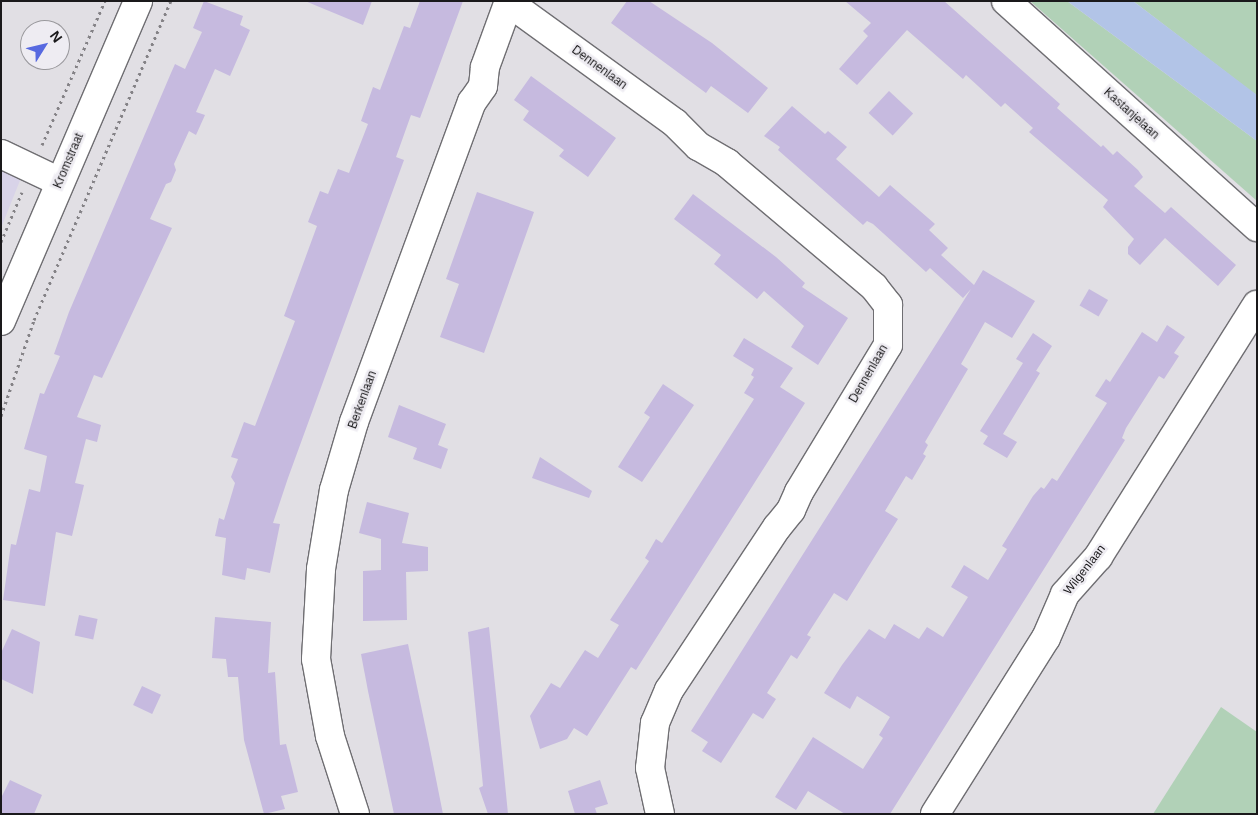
<!DOCTYPE html>
<style>
body{margin:0}
#map{position:relative;width:1258px;height:815px;overflow:hidden;background:#e1dfe4;font-family:Arial,sans-serif}
div>[style]{position:absolute}
[style*='--x']{left:calc(var(--x)*1px);top:calc(var(--y)*1px);width:calc(var(--w)*1px);rotate:calc(var(--a)*1deg)}
.industrial>*{inset:0;background:#d8d3e8}
.green>*{inset:0;background:#b1d1b7}
.water>*{inset:0;background:#b2c4e7}
.building>*{inset:0;background:#c6badf;transform-origin:0 0}
.path>*{height:3px;margin-top:-1.5px;transform-origin:0;background:repeating-linear-gradient(90deg,#848286 0 2.5px,transparent 0 6.5px)}
.roads{filter:drop-shadow(1px 0 #6f6e72) drop-shadow(-1px 0 #6f6e72) drop-shadow(0 1px #6f6e72) drop-shadow(0 -1px #6f6e72)}
.minor>*{height:28px;margin:-14px;padding:0 14px;transform-origin:14px;border-radius:14px;background:#fff}
.major>*{height:28px;margin:-14px;padding:0 14px;transform-origin:14px;border-radius:14px;background:#fff}
span{translate:-50% -50%;white-space:nowrap;text-align:center;line-height:1.15;-webkit-text-stroke:5px #eeecf2;paint-order:stroke}
.street-label{font-size:12px;color:#1a191b}
.frame{position:absolute;inset:0;border:2px solid #1a191b;pointer-events:none}
.north{position:absolute;left:20px;top:20px;width:50px;height:50px;box-sizing:border-box;background:#eeecf2;border:1px solid #99989c;border-radius:50%;rotate:54deg;font-size:14px;font-weight:700;line-height:20px;text-align:center;color:#1a191b}
.north::after{content:'';display:block;margin:auto;width:18px;height:22px;background:#5769e0;clip-path:polygon(50% 0,100% 100%,50% 72%,0 100%)}
</style>
<div id="map">
<div class="industrial">
<div style="clip-path:polygon(1px 140px,31px 153px,1px 228px)"></div>
</div>
<div class="green">
<div style="clip-path:polygon(1030px 1px,1067px 1px,1257px 141px,1257px 201px)"></div>
<div style="clip-path:polygon(1133px 1px,1257px 1px,1257px 95px,1252px 92px)"></div>
<div style="clip-path:polygon(1221px 707px,1257px 732px,1257px 814px,1153px 814px)"></div>
</div>
<div class="water">
<div style="clip-path:polygon(1067px 1px,1133px 1px,1257px 95px,1257px 141px)"></div>
</div>
<div class="building">
<div style="clip-path:polygon(204px 1px,243px 16px,240px 25px,250px 30px,230px 76px,215px 69px,196px 112px,205px 115px,196px 135px,189px 131px,174px 164px,176px 170px,171px 182px,166px 184px,150px 219px,172px 228px,102px 378px,94px 375px,77px 417px,101px 425px,97px 442px,86px 439px,75px 483px,84px 485px,72px 536px,56px 532px,45px 606px,3px 600px,11px 544px,16px 545px,29px 489px,40px 492px,47px 456px,24px 449px,40px 393px,44px 394px,60px 356px,54px 354px,69px 312px,171px 73px,175px 64px,185px 69px,202px 32px,193px 28px)"></div>
<div style="clip-path:polygon(305px 1px,372px 1px,363px 25px)"></div>
<div style="clip-path:polygon(420px 1px,463px 1px,420px 118px,411px 115px,396px 157px,404px 160px,288px 478px,273px 523px,280px 524px,270px 573px,247px 568px,245px 580px,222px 575px,226px 538px,215px 536px,219px 518px,224px 520px,235px 483px,231px 477px,238px 459px,231px 457px,244px 422px,255px 426px,295px 321px,284px 316px,317px 226px,308px 222px,320px 191px,328px 194px,338px 169px,349px 173px,368px 124px,361px 121px,373px 87px,380px 90px,404px 26px,410px 28px)"></div>
<div style="clip-path:polygon(627px 1px,649px 1px,712px 43px,768px 88px,748px 113px,711px 86px,706px 93px,611px 23px)"></div>
<div style="clip-path:polygon(845px 1px,944px 1px,1060px 104px,1057px 108px,1101px 147px,1103px 145px,1113px 155px,1117px 151px,1138px 170px,1143px 177px,1134px 186px,1165px 213px,1171px 207px,1236px 265px,1218px 286px,1165px 238px,1140px 265px,1128px 254px,1128px 247px,1134px 239px,1103px 207px,1108px 200px,1029px 132px,1033px 128px,1005px 103px,1001px 107px,966px 75px,963px 79px,907px 30px,857px 85px,839px 69px,868px 36px,863px 31px,871px 23px)"></div>
<div style="clip-path:polygon(531px 76px,616px 138px,588px 177px,559px 156px,564px 150px,523px 120px,529px 111px,514px 100px)"></div>
<div style="left:889px;top:91px;width:33px;height:30px;rotate:43deg"></div>
<div style="clip-path:polygon(792px 106px,825px 134px,828px 131px,847px 147px,836px 159px,879px 197px,890px 185px,935px 224px,929px 230px,948px 248px,941px 255px,974px 285px,983px 270px,1035px 301px,1012px 338px,985px 322px,961px 364px,968px 369px,925px 442px,928px 445px,923px 454px,926px 456px,912px 480px,906px 476px,885px 511px,898px 519px,847px 601px,834px 593px,807px 635px,811px 637px,797px 659px,791px 655px,767px 693px,776px 699px,763px 719px,753px 713px,721px 763px,702px 751px,708px 742px,691px 731px,971px 289px,963px 298px,930px 268px,926px 272px,873px 224px,867px 221px,863px 225px,778px 150px,780px 147px,764px 136px)"></div>
<div style="clip-path:polygon(477px 192px,534px 212px,484px 353px,440px 337px,459px 284px,446px 279px)"></div>
<div style="clip-path:polygon(693px 194px,776px 257px,805px 283px,802px 287px,848px 318px,818px 365px,791px 347px,804px 326px,764px 291px,757px 299px,714px 264px,721px 255px,674px 219px)"></div>
<div style="left:1089px;top:289px;width:22px;height:19px;rotate:30deg"></div>
<div style="clip-path:polygon(1167px 325px,1185px 337px,1174px 353px,1179px 356px,1164px 379px,1159px 376px,1126px 428px,1122px 438px,1125px 440px,890px 814px,845px 814px,808px 791px,796px 810px,775px 797px,813px 737px,863px 769px,883px 738px,879px 735px,890px 717px,857px 696px,850px 709px,824px 693px,842px 665px,869px 629px,885px 639px,894px 624px,919px 639px,927px 627px,943px 637px,968px 597px,951px 587px,964px 565px,988px 580px,1007px 549px,1002px 546px,1033px 496px,1041px 487px,1044px 489px,1052px 478px,1057px 481px,1107px 403px,1095px 396px,1106px 379px,1110px 382px,1142px 332px,1157px 342px)"></div>
<div style="clip-path:polygon(1033px 333px,1052px 346px,1036px 371px,1033px 369px,1040px 373px,1003px 434px,1017px 442px,1007px 458px,983px 444px,988px 436px,980px 431px,1023px 363px,1016px 359px)"></div>
<div style="clip-path:polygon(744px 338px,793px 368px,780px 387px,805px 403px,636px 670px,631px 667px,587px 736px,574px 728px,567px 739px,540px 749px,530px 716px,551px 683px,560px 688px,585px 650px,598px 658px,619px 625px,610px 620px,649px 561px,645px 558px,656px 539px,662px 543px,754px 399px,744px 393px,754px 377px,751px 375px,754px 369px,733px 356px)"></div>
<div style="clip-path:polygon(663px 384px,694px 405px,642px 482px,618px 467px,650px 417px,644px 413px)"></div>
<div style="clip-path:polygon(399px 405px,446px 424px,438px 445px,448px 449px,441px 469px,413px 459px,417px 448px,388px 437px)"></div>
<div style="clip-path:polygon(540px 457px,592px 491px,589px 498px,532px 478px)"></div>
<div style="clip-path:polygon(367px 502px,409px 513px,402px 543px,428px 547px,428px 571px,406px 572px,407px 620px,363px 621px,363px 571px,381px 570px,381px 539px,359px 533px)"></div>
<div style="left:79px;top:615px;width:19px;height:21px;rotate:12deg"></div>
<div style="clip-path:polygon(215px 617px,271px 622px,268px 673px,275px 672px,280px 745px,286px 744px,298px 792px,281px 796px,285px 809px,264px 814px,244px 740px,238px 677px,228px 677px,226px 659px,212px 658px)"></div>
<div style="clip-path:polygon(489px 627px,500px 733px,508px 814px,488px 814px,479px 788px,483px 786px,468px 632px)"></div>
<div style="clip-path:polygon(12px 629px,40px 642px,33px 694px,1px 679px,1px 653px)"></div>
<div style="clip-path:polygon(408px 644px,429px 744px,443px 814px,394px 814px,368px 691px,361px 654px)"></div>
<div style="left:142px;top:686px;width:21px;height:21px;rotate:25deg"></div>
<div style="clip-path:polygon(10px 780px,42px 795px,34px 814px,1px 814px,1px 798px)"></div>
<div style="clip-path:polygon(600px 780px,608px 804px,595px 808px,597px 814px,575px 814px,568px 791px)"></div>
</div>
<div class="path">
<div style="--x:42;--y:145;--w:157;--a:-66.4"></div>
<div style="--x:1;--y:242;--w:54;--a:-67.2"></div>
<div style="--x:1;--y:416;--w:102;--a:-71"></div>
<div style="--x:34;--y:320;--w:347;--a:-66.8"></div>
</div>
<div class="roads">
<div class="minor">
<div style="--x:1006;--y:1;--w:338;--a:42"></div>
<div style="--x:508;--y:2;--w:206;--a:35.9"></div>
<div style="--x:675;--y:123;--w:33;--a:45"></div>
<div style="--x:698;--y:146;--w:34;--a:30"></div>
<div style="--x:727;--y:163;--w:192;--a:40.1"></div>
<div style="--x:874;--y:287;--w:23;--a:52"></div>
<div style="--x:888;--y:305;--w:40;--a:90"></div>
<div style="--x:888;--y:345;--w:172;--a:121.2"></div>
<div style="--x:799;--y:492;--w:20;--a:114"></div>
<div style="--x:791;--y:510;--w:22;--a:129"></div>
<div style="--x:777;--y:527;--w:196;--a:123.5"></div>
<div style="--x:669;--y:690;--w:36;--a:113"></div>
<div style="--x:655;--y:723;--w:45;--a:96.3"></div>
<div style="--x:650;--y:768;--w:47;--a:77.7"></div>
<div style="--x:1;--y:154;--w:65;--a:25.4"></div>
<div style="--x:355;--y:814;--w:82;--a:-107.8"></div>
<div style="--x:330;--y:736;--w:78;--a:-100.3"></div>
<div style="--x:316;--y:659;--w:90;--a:-86.8"></div>
<div style="--x:321;--y:569;--w:80;--a:-80.7"></div>
<div style="--x:334;--y:490;--w:71;--a:-73.6"></div>
<div style="--x:354;--y:422;--w:341;--a:-69.8"></div>
<div style="--x:472;--y:102;--w:19;--a:-55"></div>
<div style="--x:483;--y:86;--w:19;--a:-84"></div>
<div style="--x:485;--y:67;--w:70;--a:-70"></div>
<div style="--x:935;--y:814;--w:208;--a:-57.8"></div>
<div style="--x:1046;--y:638;--w:48;--a:-66.6"></div>
<div style="--x:1065;--y:594;--w:50;--a:-48.3"></div>
<div style="--x:1098;--y:557;--w:298;--a:-57.8"></div>
</div>
<div class="major">
<div style="--x:1;--y:321;--w:348;--a:-66.8"></div>
</div>
</div>
<div class="street-label">
<span style="left:599px;top:68px;rotate:36deg">Dennenlaan</span>
<span style="left:1131px;top:114px;rotate:42deg">Kastanjelaan</span>
<span style="left:69px;top:161px;rotate:-67deg">Kromstraat</span>
<span style="left:869px;top:374px;rotate:-60deg">Dennenlaan</span>
<span style="left:363px;top:400px;rotate:-70deg">Berkenlaan</span>
<span style="left:1085px;top:570px;rotate:-52deg">Wilgenlaan</span>
</div>
<div class="frame"></div>
<div class="north">N</div>
</div>
